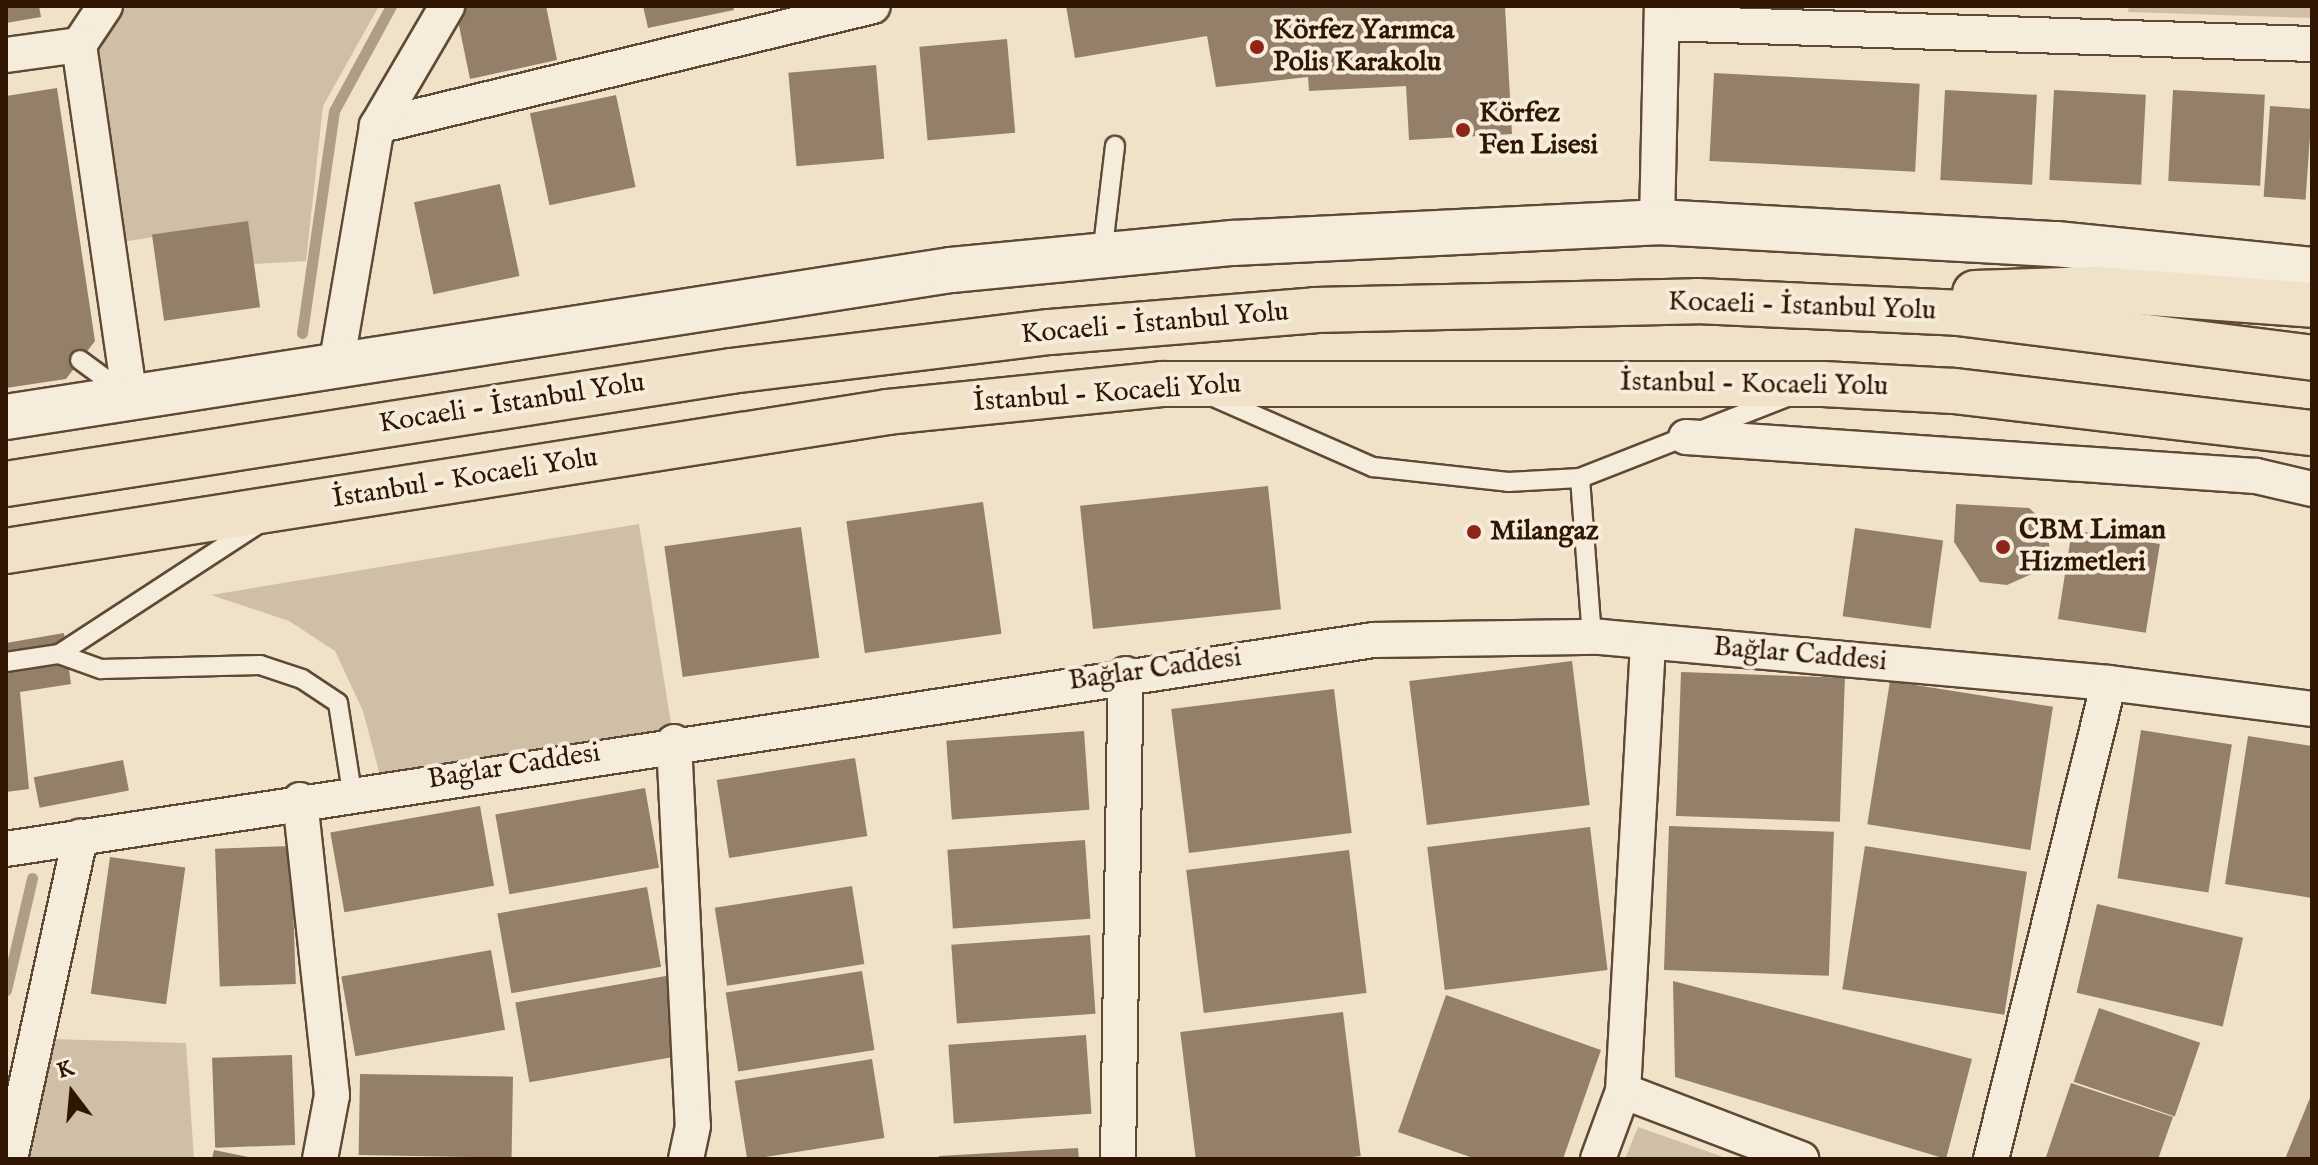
<!DOCTYPE html>
<meta charset="utf-8">
<style>
body{margin:0}
#map{position:relative;width:2318px;height:1165px;overflow:hidden;background:#f0e2c9;font-family:"IM FELL English",serif}
div>[style]{position:absolute}
[style*='--x']{left:calc(var(--x)*1px);top:calc(var(--y)*1px);width:calc(var(--w)*1px);rotate:calc(var(--a)*1deg)}
.green>*{inset:0;background:#cfbfa7}
.stream>*{height:11px;margin:-5.5px;padding:0 5.5px;transform-origin:5.5px;border-radius:5.5px;background:#af9d86}
.building>*{inset:0;background:#94806a;transform-origin:0 0}
.roads{filter:drop-shadow(2px 0 #604934) drop-shadow(-2px 0 #604934) drop-shadow(0 2px #604934) drop-shadow(0 -2px #604934)}
.lane>*{height:18px;margin:-9px;padding:0 9px;transform-origin:9px;border-radius:9px;background:#f5ecdc}
.street>*{height:34px;margin:-17px;padding:0 17px;transform-origin:17px;border-radius:17px;background:#f5ecdc}
.secondary>*{height:44px;margin:-22px;padding:0 22px;transform-origin:22px;border-radius:22px;background:#f5ecdc}
.highway>*{height:44px;margin:-22px;padding:0 22px;transform-origin:22px;border-radius:22px;background:#f0e2c9}
.dots>*{width:22px;height:22px;translate:-50% -50%;box-sizing:border-box;border:4px solid #f5ecdc;border-radius:50%}
span{translate:-50% -50%;white-space:nowrap;text-align:center;line-height:1.15;-webkit-text-stroke:8px #f5ecdc;paint-order:stroke}
.poi-label{font-size:28px;color:#301603;font-weight:700}
.left{translate:0 -50%;text-align:left}
.street-label{font-size:28px;color:#301603}
.frame{position:absolute;inset:0;border:8px solid #301603;pointer-events:none}
.north{position:absolute;left:32px;top:1053px;width:80px;height:80px;-webkit-text-stroke:6px #f5ecdc;paint-order:stroke;rotate:344deg;font-size:22px;font-weight:700;line-height:32px;text-align:center;color:#301603}
.north::after{content:'';display:block;margin:auto;width:28px;height:36px;background:#301603;clip-path:polygon(50% 0,100% 100%,50% 72%,0 100%)}
</style>
<div id="map">
<div class="green">
<div style="clip-path:polygon(125px 6px,379px 6px,323px 106px,306px 261px,254px 264px,247px 221px,117px 243px,88px 52px)"></div>
<div style="clip-path:polygon(2129px 6px,2312px 6px,2312px 18px,2128px 12px)"></div>
<div style="clip-path:polygon(639px 524px,674px 742px,383px 787px,363px 711px,335px 651px,289px 621px,211px 595px)"></div>
<div style="clip-path:polygon(51px 1039px,186px 1043px,194px 1159px,27px 1159px)"></div>
<div style="clip-path:polygon(1638px 1127px,1729px 1159px,1625px 1159px)"></div>
</div>
<div class="stream">
<div style="--x:302;--y:333;--w:224;--a:-81.8"></div>
<div style="--x:334;--y:111;--w:119;--a:-61.5"></div>
<div style="--x:6;--y:990;--w:115;--a:-76.9"></div>
</div>
<div class="building">
<div style="clip-path:polygon(6px 6px,39px 6px,41px 17px,6px 23px)"></div>
<div style="clip-path:polygon(455px 6px,546px 6px,557px 60px,470px 79px)"></div>
<div style="clip-path:polygon(643px 6px,733px 6px,734px 10px,648px 28px)"></div>
<div style="clip-path:polygon(1066px 6px,1505px 6px,1512px 134px,1409px 140px,1406px 86px,1309px 91px,1308px 77px,1216px 87px,1207px 36px,1075px 58px)"></div>
<div style="left:1007px;top:39px;width:94px;height:88px;rotate:85deg"></div>
<div style="left:876px;top:65px;width:94px;height:88px;rotate:85deg"></div>
<div style="left:1714px;top:73px;width:206px;height:88px;rotate:3deg"></div>
<div style="clip-path:polygon(57px 88px,95px 341px,66px 379px,6px 388px,6px 96px)"></div>
<div style="left:1945px;top:90px;width:92px;height:90px;rotate:3deg"></div>
<div style="left:2054px;top:90px;width:92px;height:90px;rotate:3deg"></div>
<div style="left:2173px;top:90px;width:92px;height:91px;rotate:3deg"></div>
<div style="left:616px;top:95px;width:94px;height:88px;rotate:78deg"></div>
<div style="left:2270px;top:106px;width:42px;height:91px;rotate:4deg"></div>
<div style="left:500px;top:184px;width:94px;height:88px;rotate:78deg"></div>
<div style="left:248px;top:221px;width:87px;height:97px;rotate:82deg"></div>
<div style="left:1268px;top:486px;width:124px;height:189px;rotate:84deg"></div>
<div style="left:983px;top:502px;width:133px;height:138px;rotate:82deg"></div>
<div style="clip-path:polygon(1956px 504px,2029px 508px,2046px 523px,2050px 551px,2036px 572px,2007px 585px,1980px 582px,1954px 542px)"></div>
<div style="left:801px;top:527px;width:132px;height:138px;rotate:82deg"></div>
<div style="left:1855px;top:528px;width:89px;height:89px;rotate:8deg"></div>
<div style="left:2072px;top:530px;width:89px;height:90px;rotate:9deg"></div>
<div style="clip-path:polygon(64px 633px,71px 684px,20px 692px,29px 789px,6px 792px,6px 643px)"></div>
<div style="left:1572px;top:661px;width:145px;height:164px;rotate:83deg"></div>
<div style="left:1681px;top:672px;width:164px;height:144px;rotate:2deg"></div>
<div style="left:1890px;top:681px;width:165px;height:145px;rotate:9deg"></div>
<div style="left:1334px;top:689px;width:145px;height:164px;rotate:83deg"></div>
<div style="left:2141px;top:730px;width:92px;height:150px;rotate:9deg"></div>
<div style="left:1084px;top:731px;width:79px;height:138px;rotate:86deg"></div>
<div style="clip-path:polygon(2248px 736px,2312px 746px,2312px 898px,2225px 884px)"></div>
<div style="left:855px;top:758px;width:79px;height:140px;rotate:81deg"></div>
<div style="left:123px;top:760px;width:31px;height:91px;rotate:79deg"></div>
<div style="left:645px;top:788px;width:81px;height:152px;rotate:80deg"></div>
<div style="left:480px;top:806px;width:81px;height:152px;rotate:80deg"></div>
<div style="left:1669px;top:826px;width:165px;height:144px;rotate:2deg"></div>
<div style="left:1590px;top:827px;width:144px;height:164px;rotate:83deg"></div>
<div style="left:1085px;top:840px;width:79px;height:138px;rotate:86deg"></div>
<div style="left:291px;top:846px;width:138px;height:76px;rotate:88deg"></div>
<div style="left:1865px;top:846px;width:164px;height:145px;rotate:9deg"></div>
<div style="left:1349px;top:850px;width:144px;height:164px;rotate:83deg"></div>
<div style="left:110px;top:857px;width:76px;height:138px;rotate:8deg"></div>
<div style="left:852px;top:886px;width:79px;height:139px;rotate:81deg"></div>
<div style="left:647px;top:887px;width:81px;height:152px;rotate:80deg"></div>
<div style="left:2097px;top:904px;width:150px;height:91px;rotate:13deg"></div>
<div style="left:1090px;top:935px;width:79px;height:139px;rotate:86deg"></div>
<div style="left:491px;top:950px;width:81px;height:152px;rotate:80deg"></div>
<div style="left:862px;top:971px;width:80px;height:138px;rotate:81deg"></div>
<div style="left:666px;top:976px;width:81px;height:153px;rotate:80deg"></div>
<div style="clip-path:polygon(1673px 981px,1972px 1059px,1946px 1159px,1675px 1077px)"></div>
<div style="clip-path:polygon(1446px 995px,1601px 1050px,1563px 1159px,1476px 1159px,1398px 1132px)"></div>
<div style="left:2099px;top:1008px;width:107px;height:78px;rotate:19deg"></div>
<div style="left:1343px;top:1012px;width:145px;height:164px;rotate:83deg"></div>
<div style="left:1086px;top:1035px;width:79px;height:138px;rotate:86deg"></div>
<div style="left:292px;top:1055px;width:90px;height:80px;rotate:88deg"></div>
<div style="left:872px;top:1059px;width:80px;height:139px;rotate:81deg"></div>
<div style="left:360px;top:1074px;width:153px;height:81px;rotate:1deg"></div>
<div style="clip-path:polygon(2071px 1083px,2173px 1117px,2158px 1159px,2046px 1157px)"></div>
<div style="clip-path:polygon(2312px 1093px,2312px 1159px,2285px 1159px)"></div>
<div style="clip-path:polygon(1078px 1148px,1079px 1159px,939px 1159px,939px 1156px)"></div>
<div style="clip-path:polygon(214px 1150px,253px 1158px,253px 1159px,212px 1159px)"></div>
</div>
<div class="roads">
<div class="lane">
<div style="--x:1102;--y:255;--w:110;--a:-83.2"></div>
<div style="--x:80;--y:360;--w:56;--a:36.3"></div>
<div style="--x:1211;--y:396;--w:177;--a:23.7"></div>
<div style="--x:1373;--y:467;--w:136;--a:6.3"></div>
<div style="--x:1508;--y:482;--w:72;--a:-3.2"></div>
<div style="--x:1580;--y:478;--w:222;--a:-21.4"></div>
<div style="--x:1580;--y:478;--w:159;--a:85.7"></div>
<div style="--x:59;--y:654;--w:45;--a:19.7"></div>
<div style="--x:101;--y:669;--w:159;--a:-1.4"></div>
<div style="--x:260;--y:665;--w:44;--a:18.4"></div>
<div style="--x:302;--y:679;--w:43;--a:33.7"></div>
<div style="--x:338;--y:703;--w:90;--a:81.1"></div>
<div style="--x:6;--y:662;--w:54;--a:-8.6"></div>
<div style="--x:59;--y:654;--w:240;--a:-33.1"></div>
</div>
<div class="street">
<div style="--x:105;--y:6;--w:47;--a:123.7"></div>
<div style="--x:79;--y:45;--w:356;--a:81.8"></div>
<div style="--x:1662;--y:23;--w:650;--a:1.85"></div>
<div style="--x:6;--y:55;--w:74;--a:-7.8"></div>
<div style="--x:377;--y:126;--w:510;--a:-13.6"></div>
<div style="--x:1657;--y:222;--w:216;--a:-88.7"></div>
<div style="--x:336;--y:366;--w:243;--a:-80.3"></div>
<div style="--x:377;--y:126;--w:139;--a:-59.7"></div>
<div style="--x:1686;--y:437;--w:571;--a:3.91"></div>
<div style="--x:2256;--y:476;--w:57;--a:13.1"></div>
<div style="--x:674;--y:742;--w:384;--a:87.2"></div>
<div style="--x:693;--y:1126;--w:34;--a:102"></div>
<div style="--x:300;--y:800;--w:297;--a:83.8"></div>
<div style="--x:332;--y:1095;--w:65;--a:100.6"></div>
<div style="--x:6;--y:849;--w:1383;--a:-8.69"></div>
<div style="--x:1373;--y:640;--w:228;--a:-0.8"></div>
<div style="--x:1601;--y:637;--w:510;--a:5.17"></div>
<div style="--x:2109;--y:683;--w:205;--a:7.3"></div>
<div style="--x:1623;--y:1091;--w:191;--a:20.9"></div>
<div style="--x:10;--y:1159;--w:330;--a:-77.7"></div>
<div style="--x:1118;--y:1159;--w:485;--a:-89.1"></div>
<div style="--x:1598;--y:1159;--w:72;--a:-69.8"></div>
<div style="--x:1623;--y:1091;--w:450;--a:-86.8"></div>
<div style="--x:1991;--y:1159;--w:490;--a:-76.1"></div>
</div>
<div class="secondary">
<div style="--x:6;--y:417;--w:956;--a:-8.84"></div>
<div style="--x:951;--y:270;--w:283;--a:-5.5"></div>
<div style="--x:1233;--y:243;--w:425;--a:-2.8"></div>
<div style="--x:1657;--y:222;--w:400;--a:3.2"></div>
<div style="--x:2056;--y:244;--w:257;--a:5.8"></div>
</div>
<div class="highway">
<div style="--x:1975;--y:293;--w:121;--a:-1.9"></div>
<div style="--x:2096;--y:289;--w:217;--a:4.2"></div>
<div style="--x:6;--y:484;--w:734;--a:-8.86"></div>
<div style="--x:731;--y:371;--w:321;--a:-7"></div>
<div style="--x:1050;--y:332;--w:266;--a:-4.7"></div>
<div style="--x:1315;--y:310;--w:382;--a:-1.3"></div>
<div style="--x:1697;--y:301;--w:261;--a:2.6"></div>
<div style="--x:1958;--y:313;--w:357;--a:7.2"></div>
<div style="--x:6;--y:551;--w:893;--a:-8.96"></div>
<div style="--x:888;--y:412;--w:275;--a:-5.8"></div>
<div style="--x:1162;--y:384;--w:661;--a:0"></div>
<div style="--x:1823;--y:384;--w:131;--a:3.1"></div>
<div style="--x:1954;--y:391;--w:360;--a:6.7"></div>
</div>
</div>
<div class="dots">
<div style="left:1257px;top:47px;background:#8f2418"></div>
<div style="left:1463px;top:130px;background:#8f2418"></div>
<div style="left:1474px;top:532px;background:#8f2418"></div>
<div style="left:2003px;top:547px;background:#8f2418"></div>
</div>
<div class="poi-label">
<span class="left" style="left:1273px;top:47px">Körfez Yarımca<br>Polis Karakolu</span>
<span class="left" style="left:1479px;top:130px">Körfez<br>Fen Lisesi</span>
<span class="left" style="left:2019px;top:547px">CBM Liman<br>Hizmetleri</span>
<span class="left" style="left:1490px;top:532px">Milangaz</span>
</div>
<div class="street-label">
<span style="left:1802px;top:307px;rotate:2deg">Kocaeli - İstanbul Yolu</span>
<span style="left:1155px;top:324px;rotate:-5deg">Kocaeli - İstanbul Yolu</span>
<span style="left:1754px;top:385px;rotate:1deg">İstanbul - Kocaeli Yolu</span>
<span style="left:1107px;top:394px;rotate:-4deg">İstanbul - Kocaeli Yolu</span>
<span style="left:512px;top:404px;rotate:-9deg">Kocaeli - İstanbul Yolu</span>
<span style="left:465px;top:479px;rotate:-9deg">İstanbul - Kocaeli Yolu</span>
<span style="left:1800px;top:655px;rotate:5deg">Bağlar Caddesi</span>
<span style="left:1155px;top:670px;rotate:-8deg">Bağlar Caddesi</span>
<span style="left:514px;top:767px;rotate:-9deg">Bağlar Caddesi</span>
</div>
<div class="frame"></div>
<div class="north">K</div>
</div>
